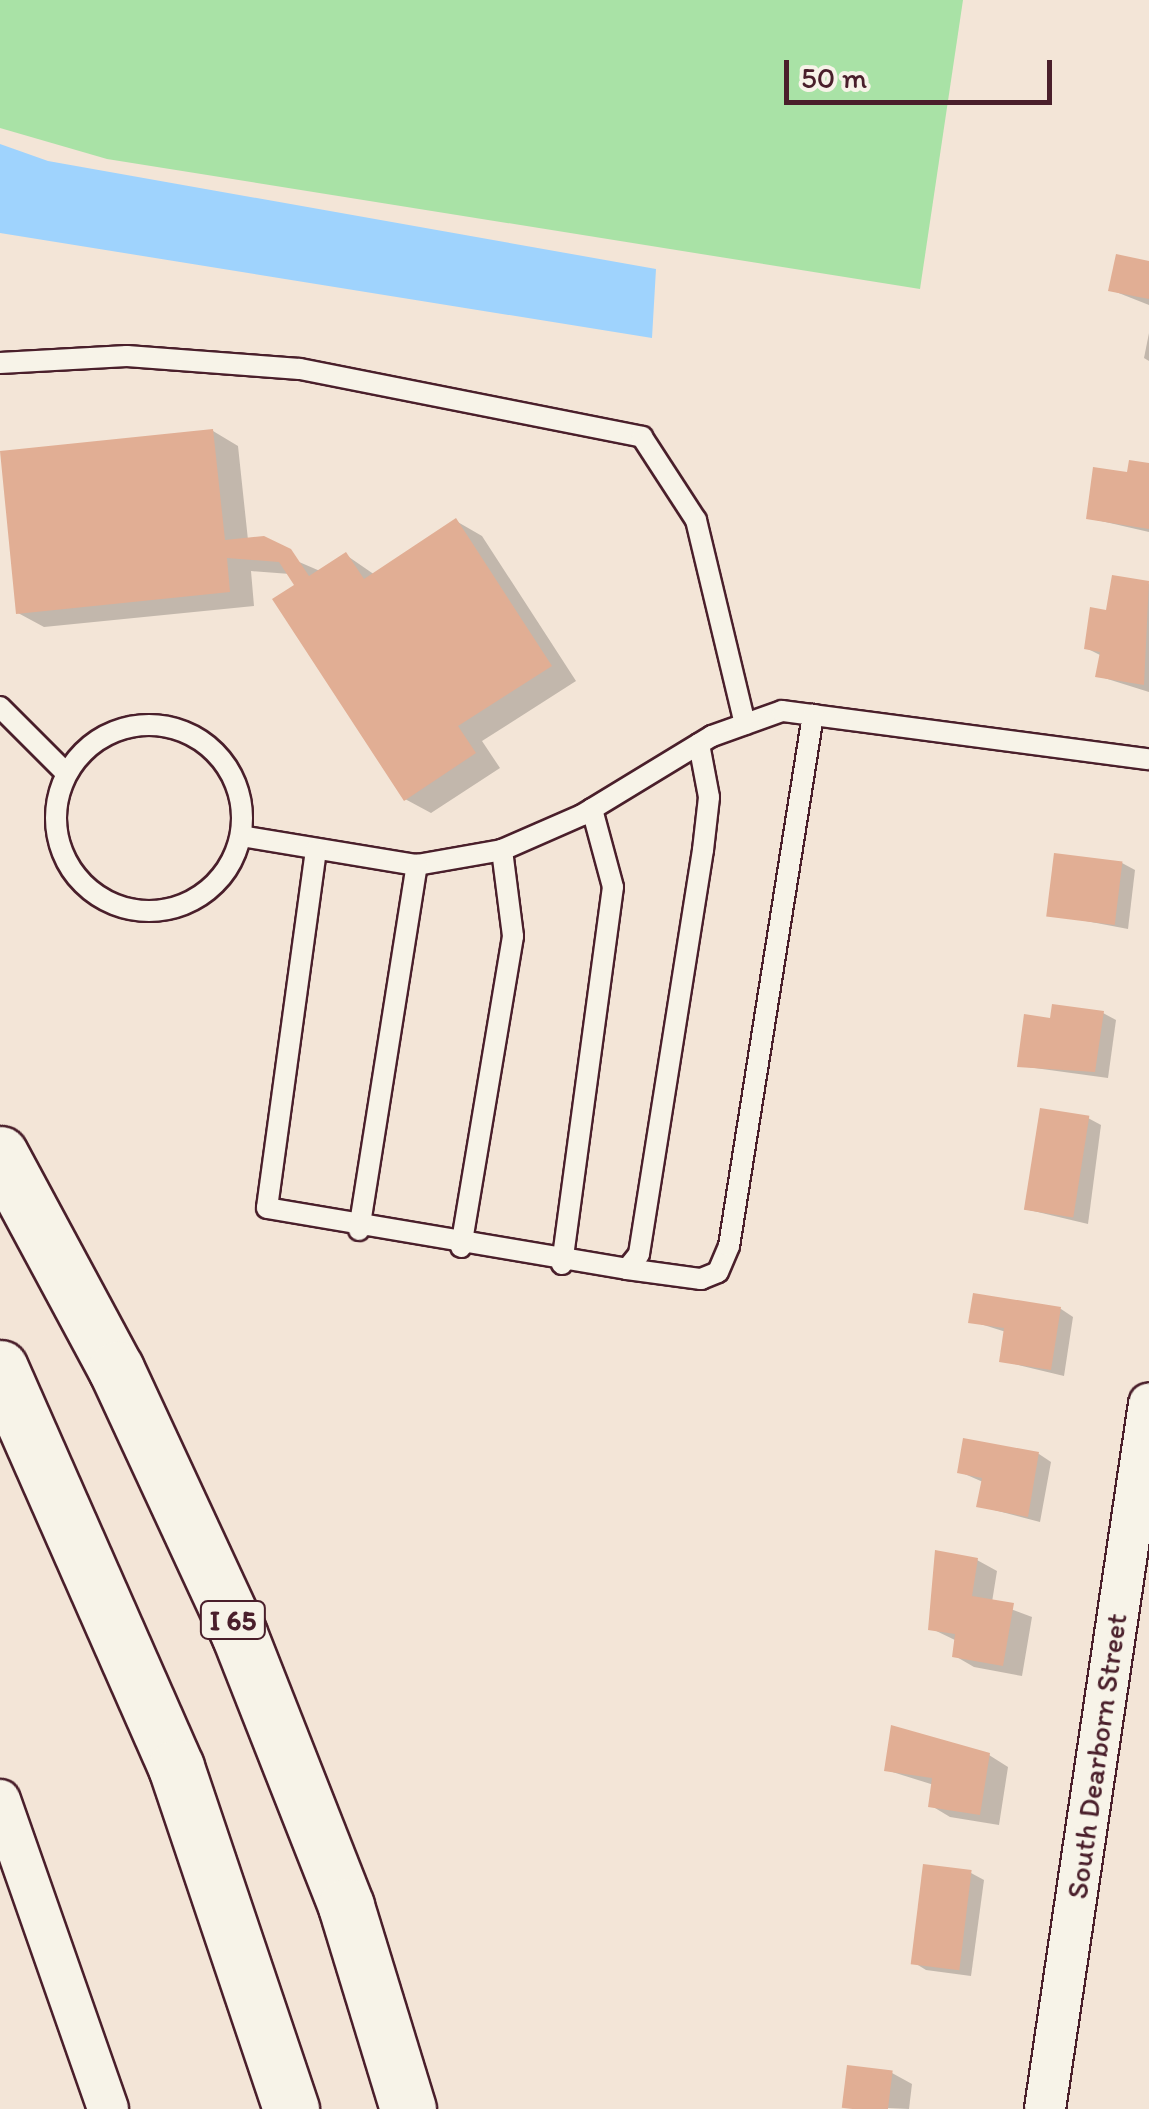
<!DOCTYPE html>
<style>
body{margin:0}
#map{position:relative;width:1149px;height:2109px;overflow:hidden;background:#f3e5d7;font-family:Itim,sans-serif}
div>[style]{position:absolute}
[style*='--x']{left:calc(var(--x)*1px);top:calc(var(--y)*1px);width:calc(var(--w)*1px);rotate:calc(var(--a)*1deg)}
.green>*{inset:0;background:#a9e2a6}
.water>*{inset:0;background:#9fd3fd}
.shadow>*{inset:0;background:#0003}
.building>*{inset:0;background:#e1ae94;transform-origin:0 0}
.roads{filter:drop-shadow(2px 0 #4a1f2b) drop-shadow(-2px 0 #4a1f2b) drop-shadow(0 2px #4a1f2b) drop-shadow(0 -2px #4a1f2b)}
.lane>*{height:20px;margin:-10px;padding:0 10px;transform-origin:10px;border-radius:10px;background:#f7f3e8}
.lane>.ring{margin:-10px;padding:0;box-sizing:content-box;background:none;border:20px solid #f7f3e8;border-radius:50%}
.street>*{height:40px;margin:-20px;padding:0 20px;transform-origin:20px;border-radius:20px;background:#f7f3e8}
.highway>*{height:55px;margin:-27.5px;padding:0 27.5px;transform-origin:27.5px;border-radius:27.5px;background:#f7f3e8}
span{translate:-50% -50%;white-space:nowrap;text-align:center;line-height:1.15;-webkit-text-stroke:8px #f7f3e8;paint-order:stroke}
.shield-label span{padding:2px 8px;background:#f7f3e8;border:2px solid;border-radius:8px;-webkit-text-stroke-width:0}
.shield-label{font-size:28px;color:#4a1f2b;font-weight:700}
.street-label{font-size:30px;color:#4a1f2b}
.scale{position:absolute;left:784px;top:60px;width:268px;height:45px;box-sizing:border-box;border:5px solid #4a1f2b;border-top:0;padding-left:12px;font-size:30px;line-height:35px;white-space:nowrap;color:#4a1f2b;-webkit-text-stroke:8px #f7f3e8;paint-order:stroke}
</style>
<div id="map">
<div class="green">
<div style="clip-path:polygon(0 0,963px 0,920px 289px,107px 159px,0 128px)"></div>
</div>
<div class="water">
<div style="clip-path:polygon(0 144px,48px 161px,656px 269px,652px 338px,0 233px)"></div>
</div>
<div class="shadow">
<div style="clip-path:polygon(1149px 263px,1149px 305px,1111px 290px)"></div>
<div style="clip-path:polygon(1149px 333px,1149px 361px,1144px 358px)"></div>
<div style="clip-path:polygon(213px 431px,238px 446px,248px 540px,320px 571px,346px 555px,375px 575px,456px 521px,482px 536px,576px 681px,482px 741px,500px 768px,431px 813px,405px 799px,290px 574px,251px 571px,254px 606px,44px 627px,18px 613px)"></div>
<div style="clip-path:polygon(1149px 465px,1149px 532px,1088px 518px,1130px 474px)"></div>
<div style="clip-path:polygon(1114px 578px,1149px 584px,1149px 692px,1098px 676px,1102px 656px,1086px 648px,1109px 613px)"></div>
<div style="clip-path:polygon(1122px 863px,1135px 870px,1128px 929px,1049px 914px)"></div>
<div style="clip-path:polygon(1103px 1013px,1116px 1020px,1108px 1078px,1020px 1066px,1052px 1020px)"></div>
<div style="clip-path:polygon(1088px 1118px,1101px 1125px,1088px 1224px,1025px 1209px)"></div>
<div style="clip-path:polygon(1061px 1309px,1073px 1317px,1064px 1376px,1002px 1361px,1006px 1332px,971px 1321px)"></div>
<div style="clip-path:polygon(1039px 1454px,1051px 1462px,1040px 1522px,979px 1506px,983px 1482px,960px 1472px)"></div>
<div style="clip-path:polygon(977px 1560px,997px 1571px,992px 1602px,1032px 1617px,1022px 1676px,974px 1667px,955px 1656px,957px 1641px,930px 1628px)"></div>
<div style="clip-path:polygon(989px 1755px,1008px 1767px,999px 1825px,950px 1817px,930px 1805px,934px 1785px,886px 1770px)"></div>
<div style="clip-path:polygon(971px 1873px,984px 1880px,971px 1976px,926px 1970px,913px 1962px)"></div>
<div style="clip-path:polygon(892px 2073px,912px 2084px,909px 2109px,845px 2106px)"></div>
</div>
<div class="building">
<div style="clip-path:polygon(1116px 254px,1149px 261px,1149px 299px,1108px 291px)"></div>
<div style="clip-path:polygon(213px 429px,225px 540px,264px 536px,291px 549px,309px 576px,346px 552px,364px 579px,456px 518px,552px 666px,458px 726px,476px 753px,404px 801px,272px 599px,294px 585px,279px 562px,227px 558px,230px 592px,16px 614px,0 451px)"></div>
<div style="clip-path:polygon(1129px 460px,1149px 463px,1149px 529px,1086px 519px,1093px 467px,1127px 472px)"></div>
<div style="clip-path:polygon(1112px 575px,1149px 581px,1144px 685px,1095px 677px,1100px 652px,1084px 649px,1090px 607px,1106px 610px)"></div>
<div style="left:1054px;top:853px;width:69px;height:64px;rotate:7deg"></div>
<div style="clip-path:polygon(1052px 1004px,1104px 1011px,1095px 1072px,1017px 1067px,1024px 1014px,1050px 1018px)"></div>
<div style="left:1040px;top:1108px;width:50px;height:103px;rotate:9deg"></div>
<div style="clip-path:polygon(973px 1293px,1061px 1307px,1051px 1370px,999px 1362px,1004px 1328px,968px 1323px)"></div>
<div style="clip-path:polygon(963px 1438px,1039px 1452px,1028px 1517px,976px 1507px,982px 1478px,957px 1473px)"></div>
<div style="clip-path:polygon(935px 1550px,978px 1558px,972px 1596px,1014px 1603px,1003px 1666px,952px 1657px,955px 1634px,928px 1630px)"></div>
<div style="clip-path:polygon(891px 1725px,990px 1753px,980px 1815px,928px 1807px,932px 1778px,884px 1771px)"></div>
<div style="left:923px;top:1864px;width:49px;height:101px;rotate:7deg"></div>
<div style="left:847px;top:2065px;width:46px;height:43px;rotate:7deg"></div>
</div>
<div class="roads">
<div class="lane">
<div style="--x:0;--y:363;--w:127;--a:-3.2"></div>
<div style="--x:127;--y:356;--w:173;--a:4.3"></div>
<div style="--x:300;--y:369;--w:349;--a:11.2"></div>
<div style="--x:642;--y:437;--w:99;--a:57"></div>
<div style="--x:696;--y:520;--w:210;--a:76.5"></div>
<div style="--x:0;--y:707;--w:93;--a:45"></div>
<div class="ring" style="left:56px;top:725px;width:166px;height:166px"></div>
<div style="--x:241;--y:836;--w:178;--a:9.4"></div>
<div style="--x:417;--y:865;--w:86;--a:-10"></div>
<div style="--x:502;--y:850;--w:87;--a:-23.6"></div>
<div style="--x:582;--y:815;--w:152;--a:-31.3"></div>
<div style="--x:712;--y:736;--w:74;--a:-19.7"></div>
<div style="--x:782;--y:711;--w:370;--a:7.5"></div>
<div style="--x:316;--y:850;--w:361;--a:97.8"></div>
<div style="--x:267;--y:1208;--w:365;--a:9.6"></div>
<div style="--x:627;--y:1269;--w:19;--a:-51"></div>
<div style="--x:639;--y:1254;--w:409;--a:-81"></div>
<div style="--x:703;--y:850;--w:53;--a:-83.5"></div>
<div style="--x:709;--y:797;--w:54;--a:-100.7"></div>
<div style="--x:359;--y:1230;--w:370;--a:-81"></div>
<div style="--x:461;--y:1247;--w:315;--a:-80.5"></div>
<div style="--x:513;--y:936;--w:87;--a:-97.3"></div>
<div style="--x:562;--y:1264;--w:380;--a:-82.3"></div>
<div style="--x:613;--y:887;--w:81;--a:-105.1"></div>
<div style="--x:627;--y:1269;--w:75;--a:7.7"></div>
<div style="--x:701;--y:1279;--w:18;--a:-22"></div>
<div style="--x:718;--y:1272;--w:28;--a:-67"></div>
<div style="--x:729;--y:1246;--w:538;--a:-81.01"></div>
</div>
<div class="street">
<div style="--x:0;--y:1800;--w:327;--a:70.7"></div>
<div style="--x:1045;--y:2109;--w:713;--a:-81.61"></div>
</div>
<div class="highway">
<div style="--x:0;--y:1154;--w:244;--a:61.7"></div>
<div style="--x:116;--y:1369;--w:292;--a:65.1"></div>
<div style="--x:239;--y:1634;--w:292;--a:68.5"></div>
<div style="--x:346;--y:1906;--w:212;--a:73"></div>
<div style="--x:0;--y:1368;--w:436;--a:66.2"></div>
<div style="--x:176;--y:1767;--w:361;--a:71.4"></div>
</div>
</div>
<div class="shield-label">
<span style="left:233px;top:1620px">I 65</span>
</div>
<div class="street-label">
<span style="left:1097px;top:1756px;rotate:-82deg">South Dearborn Street</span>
</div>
<div class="scale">50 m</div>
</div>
